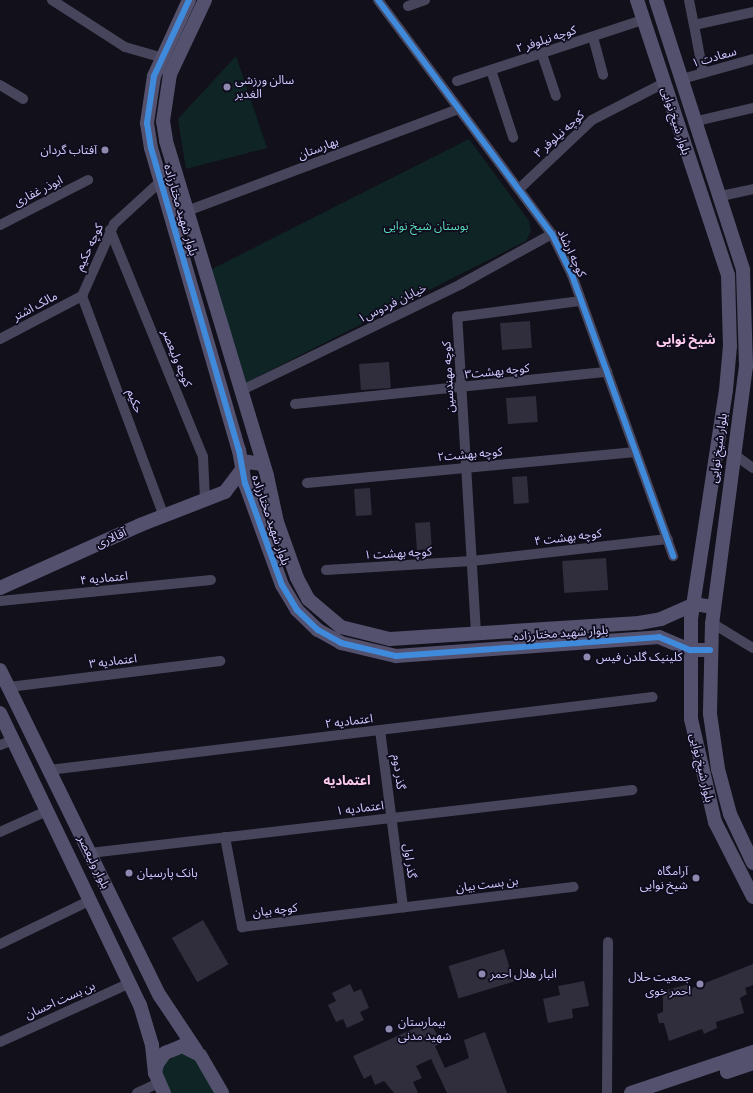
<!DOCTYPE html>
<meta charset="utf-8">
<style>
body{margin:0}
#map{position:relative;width:753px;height:1093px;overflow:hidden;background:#12101a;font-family:Barlow,"Noto Sans Arabic",sans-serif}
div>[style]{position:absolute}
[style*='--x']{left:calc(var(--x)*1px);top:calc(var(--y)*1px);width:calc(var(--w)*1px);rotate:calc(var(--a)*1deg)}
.green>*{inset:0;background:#0f2525}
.building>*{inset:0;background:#302d3c;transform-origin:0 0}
.street>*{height:10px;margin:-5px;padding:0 5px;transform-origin:5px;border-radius:5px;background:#46455b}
.secondary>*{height:14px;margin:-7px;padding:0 7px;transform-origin:7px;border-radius:7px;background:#53516e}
.cycleway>*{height:6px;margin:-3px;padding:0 3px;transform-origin:3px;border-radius:3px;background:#408adc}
.dots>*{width:11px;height:11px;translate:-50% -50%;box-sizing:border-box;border:2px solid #0f0c1e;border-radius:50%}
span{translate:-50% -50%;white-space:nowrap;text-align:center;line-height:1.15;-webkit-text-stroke:3.5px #0f0c1e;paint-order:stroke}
.street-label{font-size:12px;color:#d0cafe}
.poi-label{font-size:12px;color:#d0cafe}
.left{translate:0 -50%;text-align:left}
.right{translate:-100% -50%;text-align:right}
.park-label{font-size:12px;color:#58dcbb}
.neighbourhood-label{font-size:13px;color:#feccec;font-weight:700}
</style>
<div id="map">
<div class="green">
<div style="clip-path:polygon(236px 56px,267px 148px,186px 169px,178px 119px)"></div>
<div style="clip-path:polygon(469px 139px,529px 221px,531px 231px,526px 241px,243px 384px,210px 270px)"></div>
<div style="clip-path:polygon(180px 1053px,196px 1060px,215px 1093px,169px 1093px,161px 1073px,163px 1064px)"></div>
</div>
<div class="building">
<div style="left:530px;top:321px;width:27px;height:30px;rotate:86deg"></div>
<div style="left:389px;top:362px;width:26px;height:30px;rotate:86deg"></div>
<div style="left:536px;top:396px;width:26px;height:30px;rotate:86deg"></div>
<div style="left:527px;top:476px;width:27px;height:15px;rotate:86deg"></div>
<div style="left:370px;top:488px;width:27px;height:16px;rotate:86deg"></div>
<div style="left:430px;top:522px;width:27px;height:15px;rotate:86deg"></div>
<div style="left:606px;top:558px;width:32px;height:44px;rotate:86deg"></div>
<div style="left:203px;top:920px;width:51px;height:36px;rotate:60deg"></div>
<div style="left:504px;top:949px;width:34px;height:58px;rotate:73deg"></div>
<div style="clip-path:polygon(753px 964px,753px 985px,745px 988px,747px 994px,740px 998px,744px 1013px,716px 1022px,717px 1028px,704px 1034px,702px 1029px,669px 1041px,664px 1023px,659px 1023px,657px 1014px,663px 1012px,663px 991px,689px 984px,690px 989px)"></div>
<div style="clip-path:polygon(584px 981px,589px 1006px,572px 1009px,573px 1018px,548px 1023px,543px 999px,560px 995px,558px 986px)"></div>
<div style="clip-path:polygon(350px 984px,354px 992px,361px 989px,369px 1008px,360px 1012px,364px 1020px,347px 1028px,343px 1019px,336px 1022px,328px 1005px,336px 1001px,332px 993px)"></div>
<div style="clip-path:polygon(430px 1021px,441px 1043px,435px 1046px,445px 1068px,469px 1058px,464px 1040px,485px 1032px,507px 1093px,447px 1093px,431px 1059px,416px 1066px,422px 1078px,413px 1082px,418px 1093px,394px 1093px,384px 1081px,375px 1085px,371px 1075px,364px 1079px,353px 1056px)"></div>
</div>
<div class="street">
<div style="--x:52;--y:0;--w:87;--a:32.8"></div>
<div style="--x:125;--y:47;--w:37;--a:16"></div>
<div style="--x:378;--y:0;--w:292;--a:53.4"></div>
<div style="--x:552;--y:234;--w:46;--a:64"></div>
<div style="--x:572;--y:275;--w:299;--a:70.2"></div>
<div style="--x:689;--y:0;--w:25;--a:79"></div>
<div style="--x:408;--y:6;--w:18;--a:-19"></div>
<div style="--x:593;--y:37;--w:39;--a:75"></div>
<div style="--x:542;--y:54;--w:44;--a:71.6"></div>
<div style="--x:491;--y:70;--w:71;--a:71.8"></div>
<div style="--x:703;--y:73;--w:49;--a:-100.6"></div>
<div style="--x:694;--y:25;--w:60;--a:-12.4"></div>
<div style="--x:682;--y:79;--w:74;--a:-15.7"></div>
<div style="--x:457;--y:81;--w:196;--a:-18.2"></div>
<div style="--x:0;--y:85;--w:27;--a:31"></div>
<div style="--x:697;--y:121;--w:57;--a:-13.1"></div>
<div style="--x:519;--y:189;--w:100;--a:-43.4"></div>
<div style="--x:592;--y:120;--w:81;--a:-27.2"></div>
<div style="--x:721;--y:196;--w:33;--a:-12"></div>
<div style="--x:187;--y:211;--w:290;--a:-20.6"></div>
<div style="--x:0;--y:225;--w:99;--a:-27.1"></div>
<div style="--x:110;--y:230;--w:245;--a:67.7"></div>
<div style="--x:203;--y:457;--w:42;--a:87.3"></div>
<div style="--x:82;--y:296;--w:235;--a:69.6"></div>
<div style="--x:82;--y:296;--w:79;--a:-66"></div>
<div style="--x:114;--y:224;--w:64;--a:-42.5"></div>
<div style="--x:0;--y:339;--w:93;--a:-27.7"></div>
<div style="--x:240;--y:391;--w:246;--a:-25.8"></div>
<div style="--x:461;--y:284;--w:104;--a:-28.8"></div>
<div style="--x:295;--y:404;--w:314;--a:-5.9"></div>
<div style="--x:735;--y:455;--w:22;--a:36"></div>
<div style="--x:307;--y:483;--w:330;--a:-5.4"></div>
<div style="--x:326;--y:570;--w:146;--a:-3.5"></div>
<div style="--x:472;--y:561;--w:197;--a:-6.4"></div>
<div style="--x:0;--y:601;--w:212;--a:-5.7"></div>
<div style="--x:712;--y:623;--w:48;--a:31.4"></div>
<div style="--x:476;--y:633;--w:317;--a:-93.4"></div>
<div style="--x:457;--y:317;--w:125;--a:-7.4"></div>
<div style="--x:9;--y:687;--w:213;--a:-7"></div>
<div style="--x:380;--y:730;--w:179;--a:82.6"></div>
<div style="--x:0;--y:745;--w:14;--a:-21"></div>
<div style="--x:49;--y:770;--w:608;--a:-6.89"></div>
<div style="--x:0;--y:832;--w:51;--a:-24.1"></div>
<div style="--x:225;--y:837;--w:92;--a:79.3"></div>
<div style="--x:242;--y:927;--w:334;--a:-6.9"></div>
<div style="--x:90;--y:853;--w:546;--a:-6.63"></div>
<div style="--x:0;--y:944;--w:101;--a:-25.8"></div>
<div style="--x:0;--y:1042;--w:143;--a:-24.4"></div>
<div style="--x:137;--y:1093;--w:23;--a:-25"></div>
<div style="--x:607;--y:1093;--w:151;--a:-89.6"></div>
</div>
<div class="secondary">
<div style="--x:189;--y:0;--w:84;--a:114.7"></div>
<div style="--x:154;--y:76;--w:48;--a:98.5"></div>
<div style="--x:147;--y:123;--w:25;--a:81"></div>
<div style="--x:151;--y:148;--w:315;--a:73.8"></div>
<div style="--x:239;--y:450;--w:34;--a:80"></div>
<div style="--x:245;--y:483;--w:109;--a:70.1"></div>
<div style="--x:282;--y:585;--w:29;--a:59"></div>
<div style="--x:297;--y:610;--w:29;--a:44"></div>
<div style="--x:318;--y:630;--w:26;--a:29"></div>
<div style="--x:341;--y:643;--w:57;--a:13.3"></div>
<div style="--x:396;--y:656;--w:264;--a:-4.1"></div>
<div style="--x:659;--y:637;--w:34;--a:23"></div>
<div style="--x:690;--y:650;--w:20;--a:0"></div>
<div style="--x:205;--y:0;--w:82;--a:115.3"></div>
<div style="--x:170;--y:74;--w:48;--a:98.5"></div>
<div style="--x:163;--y:121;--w:20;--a:81"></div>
<div style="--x:166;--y:141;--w:350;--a:73.2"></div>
<div style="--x:267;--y:476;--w:47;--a:77.7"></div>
<div style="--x:277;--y:522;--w:59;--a:70.3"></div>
<div style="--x:297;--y:578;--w:24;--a:62"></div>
<div style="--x:308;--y:599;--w:43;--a:40.3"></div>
<div style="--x:341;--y:627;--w:50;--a:13.8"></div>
<div style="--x:390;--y:639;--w:250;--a:-3.7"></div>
<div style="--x:639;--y:623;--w:22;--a:-10"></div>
<div style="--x:661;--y:619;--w:36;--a:-24"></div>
<div style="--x:694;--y:604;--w:20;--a:9"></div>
<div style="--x:637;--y:0;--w:290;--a:71.7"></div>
<div style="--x:728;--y:275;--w:71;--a:88.4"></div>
<div style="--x:730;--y:346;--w:44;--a:95.2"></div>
<div style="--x:726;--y:390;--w:231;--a:98.7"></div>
<div style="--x:691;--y:618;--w:101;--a:90"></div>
<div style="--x:691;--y:719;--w:106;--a:76.9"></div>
<div style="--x:715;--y:822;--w:84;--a:63.1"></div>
<div style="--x:656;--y:0;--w:284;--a:72.1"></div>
<div style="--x:743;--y:270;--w:96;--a:88.2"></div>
<div style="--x:746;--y:366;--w:259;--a:97.5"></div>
<div style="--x:712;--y:623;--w:91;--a:91.3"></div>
<div style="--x:710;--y:714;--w:56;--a:81.7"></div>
<div style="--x:718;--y:769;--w:47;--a:75.1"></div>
<div style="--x:730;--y:814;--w:54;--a:64.9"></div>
<div style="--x:225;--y:492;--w:38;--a:-53"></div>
<div style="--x:248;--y:462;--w:15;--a:8"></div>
<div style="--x:0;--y:588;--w:154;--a:-24.2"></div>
<div style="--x:140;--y:525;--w:91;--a:-21.2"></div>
<div style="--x:0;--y:670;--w:363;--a:63.9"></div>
<div style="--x:160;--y:996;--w:65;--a:56.3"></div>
<div style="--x:0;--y:713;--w:324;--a:64.4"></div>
<div style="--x:140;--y:1005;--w:42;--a:73.3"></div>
<div style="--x:152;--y:1045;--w:28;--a:84"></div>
<div style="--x:727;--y:1072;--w:28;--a:-19"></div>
<div style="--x:164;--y:1093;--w:22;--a:-114"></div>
<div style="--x:155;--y:1073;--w:9;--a:-77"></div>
<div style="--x:157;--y:1064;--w:14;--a:-54"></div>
<div style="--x:165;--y:1053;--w:18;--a:-22"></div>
<div style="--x:182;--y:1046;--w:20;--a:27"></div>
<div style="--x:200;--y:1055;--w:44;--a:59.9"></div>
<div style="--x:631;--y:1093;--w:129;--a:-18.6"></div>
</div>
<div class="cycleway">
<div style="--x:189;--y:0;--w:84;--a:114.7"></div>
<div style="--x:154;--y:76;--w:48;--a:98.5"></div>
<div style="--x:147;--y:123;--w:25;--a:81"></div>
<div style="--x:151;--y:148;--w:315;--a:73.8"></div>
<div style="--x:239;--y:450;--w:34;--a:80"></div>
<div style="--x:245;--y:483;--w:109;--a:70.1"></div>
<div style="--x:282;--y:585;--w:29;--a:59"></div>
<div style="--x:297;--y:610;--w:29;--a:44"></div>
<div style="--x:318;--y:630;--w:26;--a:29"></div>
<div style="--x:341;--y:643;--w:57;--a:13.3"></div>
<div style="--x:396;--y:656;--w:264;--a:-4.1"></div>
<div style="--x:659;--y:637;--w:34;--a:23"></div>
<div style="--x:690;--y:650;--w:20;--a:0"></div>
<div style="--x:378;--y:0;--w:292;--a:53.4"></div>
<div style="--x:552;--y:234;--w:46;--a:64"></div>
<div style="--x:572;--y:275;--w:299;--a:70.2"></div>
</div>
<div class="dots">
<div style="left:227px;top:87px;background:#8e89ae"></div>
<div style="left:105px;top:150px;background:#8e89ae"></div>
<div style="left:587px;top:657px;background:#8e89ae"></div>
<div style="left:129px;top:873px;background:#8e89ae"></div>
<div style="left:696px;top:878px;background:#8e89ae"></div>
<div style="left:482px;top:974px;background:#8e89ae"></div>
<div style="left:700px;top:984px;background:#8e89ae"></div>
<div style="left:389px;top:1029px;background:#8e89ae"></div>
</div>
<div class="street-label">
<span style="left:546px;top:39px;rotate:-18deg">کوچه نیلوفر ۲</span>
<span style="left:714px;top:57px;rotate:-16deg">سعادت ۱</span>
<span style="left:676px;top:121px;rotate:72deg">بلوار شیخ نوایی</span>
<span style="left:559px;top:134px;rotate:-42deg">کوچه نیلوفر ۳</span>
<span style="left:318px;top:148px;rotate:-21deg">بهارستان</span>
<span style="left:38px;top:191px;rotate:-27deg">ابوذر غفاری</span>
<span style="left:181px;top:210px;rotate:74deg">بلوار شهید مختارزاده</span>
<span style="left:89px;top:247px;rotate:-65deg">کوچه حکیم</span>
<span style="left:572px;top:253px;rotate:65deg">کوچه ارشاد</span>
<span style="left:392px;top:303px;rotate:-26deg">خیابان فردوس۱</span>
<span style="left:35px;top:306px;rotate:-28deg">مالک اشتر</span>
<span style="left:177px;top:358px;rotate:68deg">کوچه ولیعصر</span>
<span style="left:497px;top:371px;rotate:-6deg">کوچه بهشت۳</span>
<span style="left:448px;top:377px;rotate:-93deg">کوچه مهندسین</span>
<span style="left:135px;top:401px;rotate:70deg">حکیم</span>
<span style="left:718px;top:448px;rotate:-82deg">بلوار شیخ نوایی</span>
<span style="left:470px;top:454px;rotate:-5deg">کوچه بهشت۲</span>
<span style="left:271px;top:520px;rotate:71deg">بلوار شهید مختارزاده</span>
<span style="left:568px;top:537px;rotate:-7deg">کوچه بهشت ۴</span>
<span style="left:111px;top:538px;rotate:-24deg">آقالاری</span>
<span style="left:398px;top:553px;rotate:-3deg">کوچه بهشت ۱</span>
<span style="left:104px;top:578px;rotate:-6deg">اعتمادیه ۴</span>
<span style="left:561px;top:633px;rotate:-4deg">بلوار شهید مختارزاده</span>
<span style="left:113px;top:661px;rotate:-7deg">اعتمادیه ۳</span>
<span style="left:349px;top:721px;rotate:-7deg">اعتمادیه ۲</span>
<span style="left:702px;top:768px;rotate:77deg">بلوار شیخ نوایی</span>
<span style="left:399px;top:772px;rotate:83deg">گذر دوم</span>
<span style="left:360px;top:808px;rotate:-7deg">اعتمادیه ۱</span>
<span style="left:410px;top:861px;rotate:83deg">گذر اول</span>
<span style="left:94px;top:862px;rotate:64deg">بلوار ولیعصر</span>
<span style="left:487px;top:884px;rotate:-7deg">بن بست بیان</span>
<span style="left:275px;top:910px;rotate:-7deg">کوچه بیان</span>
<span style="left:60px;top:1000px;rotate:-24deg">بن بست احسان</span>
</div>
<div class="poi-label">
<span class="left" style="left:235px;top:87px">سالن ورزشی<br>الغدیر</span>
<span class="right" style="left:97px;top:150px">آفتاب گردان</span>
<span class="left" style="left:596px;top:657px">کلینیک گلدن فیس</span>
<span class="right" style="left:688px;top:878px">آرامگاه<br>شیخ نوایی</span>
<span class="left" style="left:137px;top:873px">بانک پارسیان</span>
<span class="left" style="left:490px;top:974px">انبار هلال احمر</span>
<span class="right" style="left:691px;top:984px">جمعیت حلال<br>احمر خوی</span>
<span class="left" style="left:398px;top:1029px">بیمارستان<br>شهید مدنی</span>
</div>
<div class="park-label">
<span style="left:426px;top:226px">بوستان شیخ نوایی</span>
</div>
<div class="neighbourhood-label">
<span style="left:686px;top:339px">شیخ نوایی</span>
<span style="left:347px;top:780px">اعتمادیه</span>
</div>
</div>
